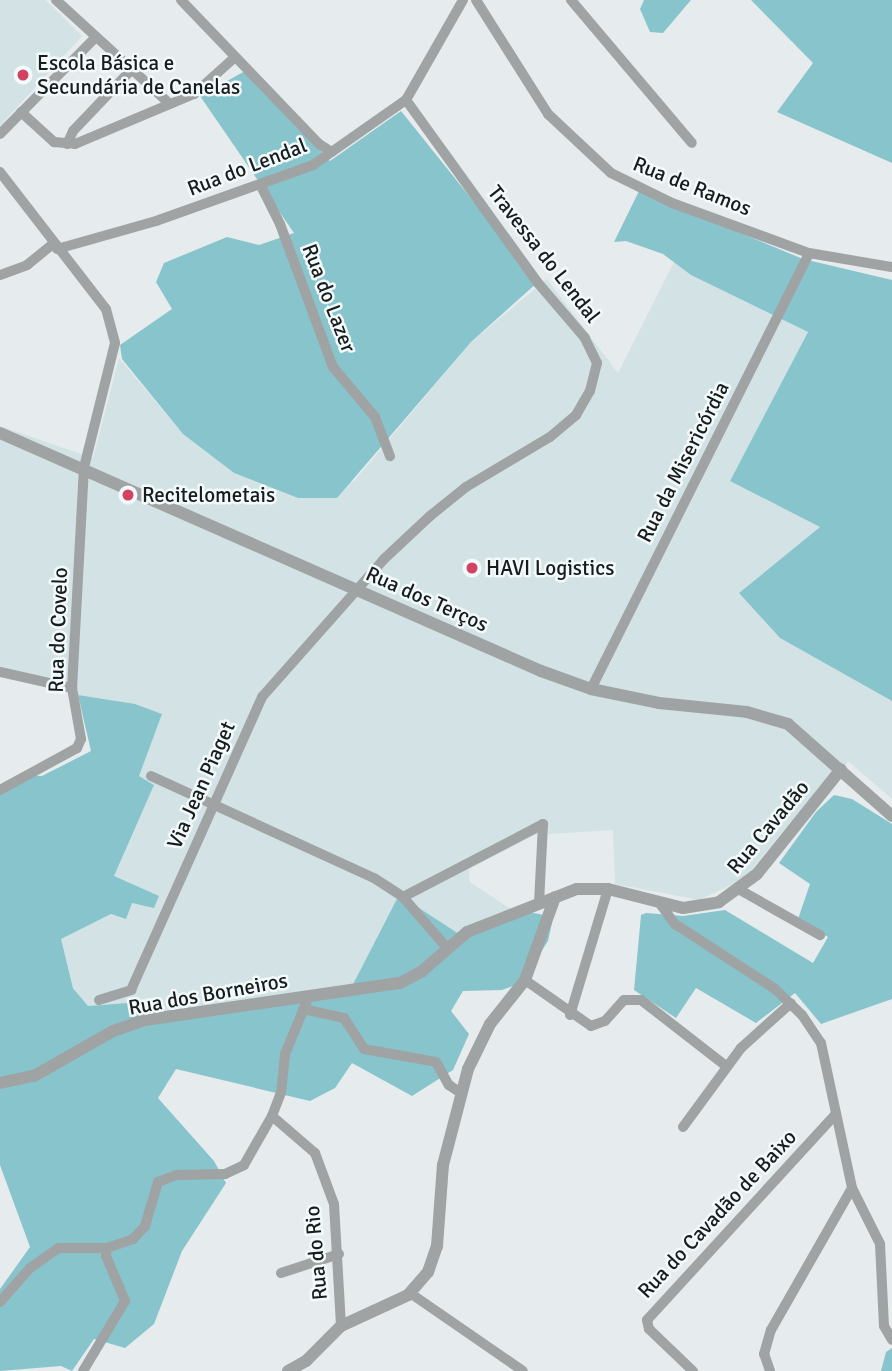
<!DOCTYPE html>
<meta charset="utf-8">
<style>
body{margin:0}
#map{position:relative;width:892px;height:1371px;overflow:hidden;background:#e6eced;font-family:Signika,sans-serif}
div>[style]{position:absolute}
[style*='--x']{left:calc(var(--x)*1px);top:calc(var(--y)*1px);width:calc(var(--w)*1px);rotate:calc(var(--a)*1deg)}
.built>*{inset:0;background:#d3e3e5}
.green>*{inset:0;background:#88c4cc}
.minor>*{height:10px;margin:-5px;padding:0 5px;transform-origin:5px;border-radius:5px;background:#a0a3a4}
.tertiary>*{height:12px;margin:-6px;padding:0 6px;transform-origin:6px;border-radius:6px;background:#a0a3a4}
.dots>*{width:19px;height:19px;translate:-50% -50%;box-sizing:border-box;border:4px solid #f3fafb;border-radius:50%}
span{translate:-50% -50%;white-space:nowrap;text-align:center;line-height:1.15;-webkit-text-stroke:5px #f3fafb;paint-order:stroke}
.poi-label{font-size:21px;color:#191c1c}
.left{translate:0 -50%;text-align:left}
.street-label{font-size:21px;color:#191c1c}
</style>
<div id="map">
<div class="built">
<div style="clip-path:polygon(0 0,46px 0,82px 36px,0 126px)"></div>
<div style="clip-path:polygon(674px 262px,808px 332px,730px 481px,820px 527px,739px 593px,780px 638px,892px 701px,892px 799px,848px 761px,835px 785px,827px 778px,744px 879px,699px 900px,615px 884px,613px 830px,535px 835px,469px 869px,470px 882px,517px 913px,366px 963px,348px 994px,167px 1021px,140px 1002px,88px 1006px,73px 987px,60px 938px,112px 914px,114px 876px,123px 849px,154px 785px,138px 777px,143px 763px,78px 695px,0 677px,0 426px,93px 458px,119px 358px,183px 434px,234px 473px,298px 498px,354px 481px,471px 342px,547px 279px,618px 373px)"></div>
</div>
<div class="green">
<div style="clip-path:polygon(644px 0,691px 0,663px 33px,650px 32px,640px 9px)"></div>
<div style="clip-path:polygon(751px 0,892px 0,892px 163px,777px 112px,813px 63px)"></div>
<div style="clip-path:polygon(245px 71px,330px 161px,401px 111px,538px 282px,471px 342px,337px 498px,298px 498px,234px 473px,183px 434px,122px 359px,120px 345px,172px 309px,156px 282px,164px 263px,227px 237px,259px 245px,294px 233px,200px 96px)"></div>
<div style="clip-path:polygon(639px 191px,803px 259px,892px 280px,892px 701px,780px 638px,739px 593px,820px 527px,730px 481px,808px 332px,691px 275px,663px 254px,626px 241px,614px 242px)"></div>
<div style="clip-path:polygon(78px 695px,135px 704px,162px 714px,139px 776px,154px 785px,114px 876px,159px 896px,154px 908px,132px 903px,126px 919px,111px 914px,61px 939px,73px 988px,88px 1006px,140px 1002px,168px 1021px,348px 994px,399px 895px,459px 934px,529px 912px,544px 915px,552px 923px,548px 941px,521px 983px,502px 990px,463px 991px,451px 1011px,469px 1034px,453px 1070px,412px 1096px,352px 1063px,335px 1088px,310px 1101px,176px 1069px,158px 1098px,214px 1161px,226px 1183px,182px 1251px,154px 1324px,125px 1348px,94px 1339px,72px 1371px,61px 1366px,0 1371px,0 1289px,30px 1247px,0 1165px,0 785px,26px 775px,42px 776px,91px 751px)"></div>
<div style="clip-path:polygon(834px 795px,852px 799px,892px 824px,892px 999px,821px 1024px,795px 993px,756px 1023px,696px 988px,676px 1018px,634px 990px,641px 915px,646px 913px,683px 916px,725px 910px,813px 963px,828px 937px,798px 919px,810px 884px,779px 863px,816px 812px)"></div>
<div style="clip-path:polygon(892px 1348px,892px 1371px,881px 1371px,886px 1352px)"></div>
</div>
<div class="minor">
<div style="--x:56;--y:0;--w:154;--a:42.4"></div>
<div style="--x:181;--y:0;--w:199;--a:46.2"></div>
<div style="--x:319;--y:144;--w:15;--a:32"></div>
<div style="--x:476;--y:0;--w:135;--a:57.7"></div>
<div style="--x:548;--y:114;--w:86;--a:43.1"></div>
<div style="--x:611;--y:173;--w:68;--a:26.2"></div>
<div style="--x:672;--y:203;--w:146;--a:20.1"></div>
<div style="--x:809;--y:253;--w:84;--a:9.6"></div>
<div style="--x:571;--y:0;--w:187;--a:49.8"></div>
<div style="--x:21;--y:112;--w:45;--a:42.3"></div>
<div style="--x:54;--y:142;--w:21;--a:5"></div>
<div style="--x:75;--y:144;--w:129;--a:-22.8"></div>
<div style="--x:194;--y:94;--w:54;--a:-42"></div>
<div style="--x:0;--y:134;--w:136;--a:-45.3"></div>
<div style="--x:67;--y:144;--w:14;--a:-65"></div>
<div style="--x:73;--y:131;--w:86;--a:-46.4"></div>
<div style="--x:0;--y:172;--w:173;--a:52.3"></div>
<div style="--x:106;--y:309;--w:35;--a:75"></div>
<div style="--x:115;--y:343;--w:128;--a:104"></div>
<div style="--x:84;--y:467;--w:221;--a:93.1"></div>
<div style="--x:72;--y:688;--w:52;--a:80"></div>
<div style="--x:81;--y:739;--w:10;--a:114"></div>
<div style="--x:77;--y:748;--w:88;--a:151.4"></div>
<div style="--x:260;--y:184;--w:45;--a:63.4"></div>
<div style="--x:280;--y:224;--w:153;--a:69.7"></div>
<div style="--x:333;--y:367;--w:65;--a:50"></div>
<div style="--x:375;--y:417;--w:42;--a:69"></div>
<div style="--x:57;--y:249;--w:103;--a:-15.8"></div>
<div style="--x:156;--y:221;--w:167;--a:-19.6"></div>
<div style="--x:313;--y:165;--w:113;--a:-35"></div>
<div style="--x:406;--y:100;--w:115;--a:-60.3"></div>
<div style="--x:0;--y:275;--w:29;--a:-20"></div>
<div style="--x:27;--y:265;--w:33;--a:-39"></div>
<div style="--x:0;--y:672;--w:74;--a:12.5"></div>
<div style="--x:591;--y:689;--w:487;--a:-63.4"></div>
<div style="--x:151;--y:776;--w:245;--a:24.6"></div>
<div style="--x:374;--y:878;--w:35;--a:33"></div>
<div style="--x:403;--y:897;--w:67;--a:49.2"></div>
<div style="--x:740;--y:890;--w:92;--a:29.4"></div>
<div style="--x:403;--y:897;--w:158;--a:-27.5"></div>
<div style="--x:543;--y:824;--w:80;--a:92.9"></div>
<div style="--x:661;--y:905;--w:24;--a:54"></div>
<div style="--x:675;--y:924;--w:119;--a:33"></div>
<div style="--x:775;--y:989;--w:37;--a:44"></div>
<div style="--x:802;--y:1015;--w:34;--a:56"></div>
<div style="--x:821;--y:1043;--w:148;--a:77.9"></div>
<div style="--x:852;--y:1188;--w:63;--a:63.4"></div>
<div style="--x:880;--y:1244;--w:82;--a:87.2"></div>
<div style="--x:884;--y:1326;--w:16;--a:60"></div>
<div style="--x:525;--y:980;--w:80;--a:34.9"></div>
<div style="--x:591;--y:1026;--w:15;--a:-20"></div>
<div style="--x:605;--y:1021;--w:28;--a:-48"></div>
<div style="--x:624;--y:1000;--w:17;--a:0"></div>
<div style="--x:641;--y:1000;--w:108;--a:37.8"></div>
<div style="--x:99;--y:1000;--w:34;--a:-17"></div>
<div style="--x:131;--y:990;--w:321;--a:-65.9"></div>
<div style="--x:262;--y:697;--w:183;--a:-48.5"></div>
<div style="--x:383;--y:560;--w:64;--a:-43.1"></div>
<div style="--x:430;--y:516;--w:46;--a:-38.9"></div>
<div style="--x:466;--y:487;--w:98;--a:-30.8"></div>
<div style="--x:550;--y:437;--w:34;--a:-40"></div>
<div style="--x:576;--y:415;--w:28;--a:-60"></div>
<div style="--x:590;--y:391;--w:29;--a:-76"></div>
<div style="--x:597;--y:363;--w:28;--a:-116"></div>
<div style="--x:585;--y:338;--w:72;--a:-130.5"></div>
<div style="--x:538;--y:283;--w:226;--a:-125.8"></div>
<div style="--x:303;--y:1009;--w:42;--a:12.4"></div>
<div style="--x:344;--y:1018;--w:37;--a:57"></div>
<div style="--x:364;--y:1049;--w:73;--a:10.2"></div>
<div style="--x:436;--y:1062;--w:26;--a:61"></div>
<div style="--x:449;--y:1085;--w:14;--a:34"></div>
<div style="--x:570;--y:1015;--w:132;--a:-73.2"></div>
<div style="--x:272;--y:1116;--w:57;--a:40.7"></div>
<div style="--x:315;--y:1153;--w:54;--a:69.6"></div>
<div style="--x:334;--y:1204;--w:122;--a:86.7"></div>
<div style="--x:683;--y:1127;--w:98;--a:-53.7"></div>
<div style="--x:741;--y:1048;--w:67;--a:-42"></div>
<div style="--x:281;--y:1273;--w:61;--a:-18.1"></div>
<div style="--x:410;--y:1293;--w:137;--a:34.6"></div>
<div style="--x:0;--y:1302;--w:45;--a:-48.6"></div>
<div style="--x:30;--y:1268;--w:35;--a:-35"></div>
<div style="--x:59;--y:1248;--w:48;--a:0"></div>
<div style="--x:107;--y:1248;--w:28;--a:-19"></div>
<div style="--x:133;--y:1239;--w:18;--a:-47"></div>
<div style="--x:145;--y:1226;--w:46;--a:-73.5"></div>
<div style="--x:158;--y:1182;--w:19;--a:-21"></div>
<div style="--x:176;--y:1175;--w:49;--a:-1.2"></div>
<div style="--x:225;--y:1174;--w:21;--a:-25"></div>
<div style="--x:244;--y:1165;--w:56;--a:-60.3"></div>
<div style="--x:272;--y:1116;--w:25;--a:-69"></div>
<div style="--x:281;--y:1093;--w:39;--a:-84"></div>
<div style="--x:285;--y:1054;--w:63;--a:-67.5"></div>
<div style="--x:83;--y:1371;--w:82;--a:-59"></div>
<div style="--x:125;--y:1301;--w:49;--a:-112.9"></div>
<div style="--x:106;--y:1256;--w:8;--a:-83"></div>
<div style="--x:693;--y:1371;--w:61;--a:-136.3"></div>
<div style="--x:649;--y:1329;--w:9;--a:-103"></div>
<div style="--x:647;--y:1320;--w:280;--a:-47.5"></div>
<div style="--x:770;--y:1371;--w:18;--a:-109"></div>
<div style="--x:764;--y:1354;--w:25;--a:-74"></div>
<div style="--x:771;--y:1330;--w:163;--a:-60.3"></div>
</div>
<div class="tertiary">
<div style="--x:0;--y:433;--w:591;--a:23.75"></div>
<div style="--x:541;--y:671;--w:53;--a:19.8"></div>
<div style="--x:591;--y:689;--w:69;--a:11.6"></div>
<div style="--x:659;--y:703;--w:88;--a:5.8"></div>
<div style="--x:747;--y:712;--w:43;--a:16.3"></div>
<div style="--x:788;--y:724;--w:139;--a:41.5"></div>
<div style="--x:0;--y:1083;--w:35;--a:-12"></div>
<div style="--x:34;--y:1076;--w:91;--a:-29.7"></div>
<div style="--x:113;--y:1031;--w:34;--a:-19"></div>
<div style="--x:145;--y:1020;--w:258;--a:-8.3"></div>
<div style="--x:400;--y:983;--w:24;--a:-28"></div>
<div style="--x:421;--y:972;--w:61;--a:-41"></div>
<div style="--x:467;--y:932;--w:118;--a:-21.4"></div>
<div style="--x:577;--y:889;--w:31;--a:0"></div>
<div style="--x:608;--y:889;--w:77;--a:14.2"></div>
<div style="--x:683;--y:908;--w:36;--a:-9"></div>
<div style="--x:719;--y:902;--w:47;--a:-36.4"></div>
<div style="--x:757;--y:874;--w:134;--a:-51.3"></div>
<div style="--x:288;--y:1371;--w:21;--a:-29"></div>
<div style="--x:306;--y:1361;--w:49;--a:-45"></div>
<div style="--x:341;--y:1326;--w:74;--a:-24.8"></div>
<div style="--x:408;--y:1295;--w:30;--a:-49"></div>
<div style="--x:428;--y:1272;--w:28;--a:-71"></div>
<div style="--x:437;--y:1246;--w:81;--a:-85.8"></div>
<div style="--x:443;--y:1165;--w:99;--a:-75.4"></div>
<div style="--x:468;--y:1069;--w:50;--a:-63.9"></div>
<div style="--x:490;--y:1024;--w:56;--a:-51.5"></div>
<div style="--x:525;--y:980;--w:88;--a:-70.1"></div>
</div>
<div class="dots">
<div style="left:23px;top:75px;background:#d34361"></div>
<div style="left:128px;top:495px;background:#d34361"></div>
<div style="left:472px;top:568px;background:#d34361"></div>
</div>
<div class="poi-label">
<span class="left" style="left:37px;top:75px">Escola Básica e<br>Secundária de Canelas</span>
<span class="left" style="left:142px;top:495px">Recitelometais</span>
<span class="left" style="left:486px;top:568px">HAVI Logistics</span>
</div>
<div class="street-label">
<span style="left:247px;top:167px;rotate:-21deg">Rua do Lendal</span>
<span style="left:692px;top:186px;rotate:22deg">Rua de Ramos</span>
<span style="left:544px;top:254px;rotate:52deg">Travessa do Lendal</span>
<span style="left:329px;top:298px;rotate:69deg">Rua do Lazer</span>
<span style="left:683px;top:462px;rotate:-63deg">Rua da Misericórdia</span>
<span style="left:427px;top:599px;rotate:24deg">Rua dos Terços</span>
<span style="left:58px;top:630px;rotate:-88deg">Rua do Covelo</span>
<span style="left:201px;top:785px;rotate:-66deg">Via Jean Piaget</span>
<span style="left:768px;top:827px;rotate:-50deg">Rua Cavadão</span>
<span style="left:208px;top:994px;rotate:-10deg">Rua dos Borneiros</span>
<span style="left:717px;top:1214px;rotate:-47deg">Rua do Cavadão de Baixo</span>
<span style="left:316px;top:1253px;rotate:-95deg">Rua do Rio</span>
</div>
</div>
